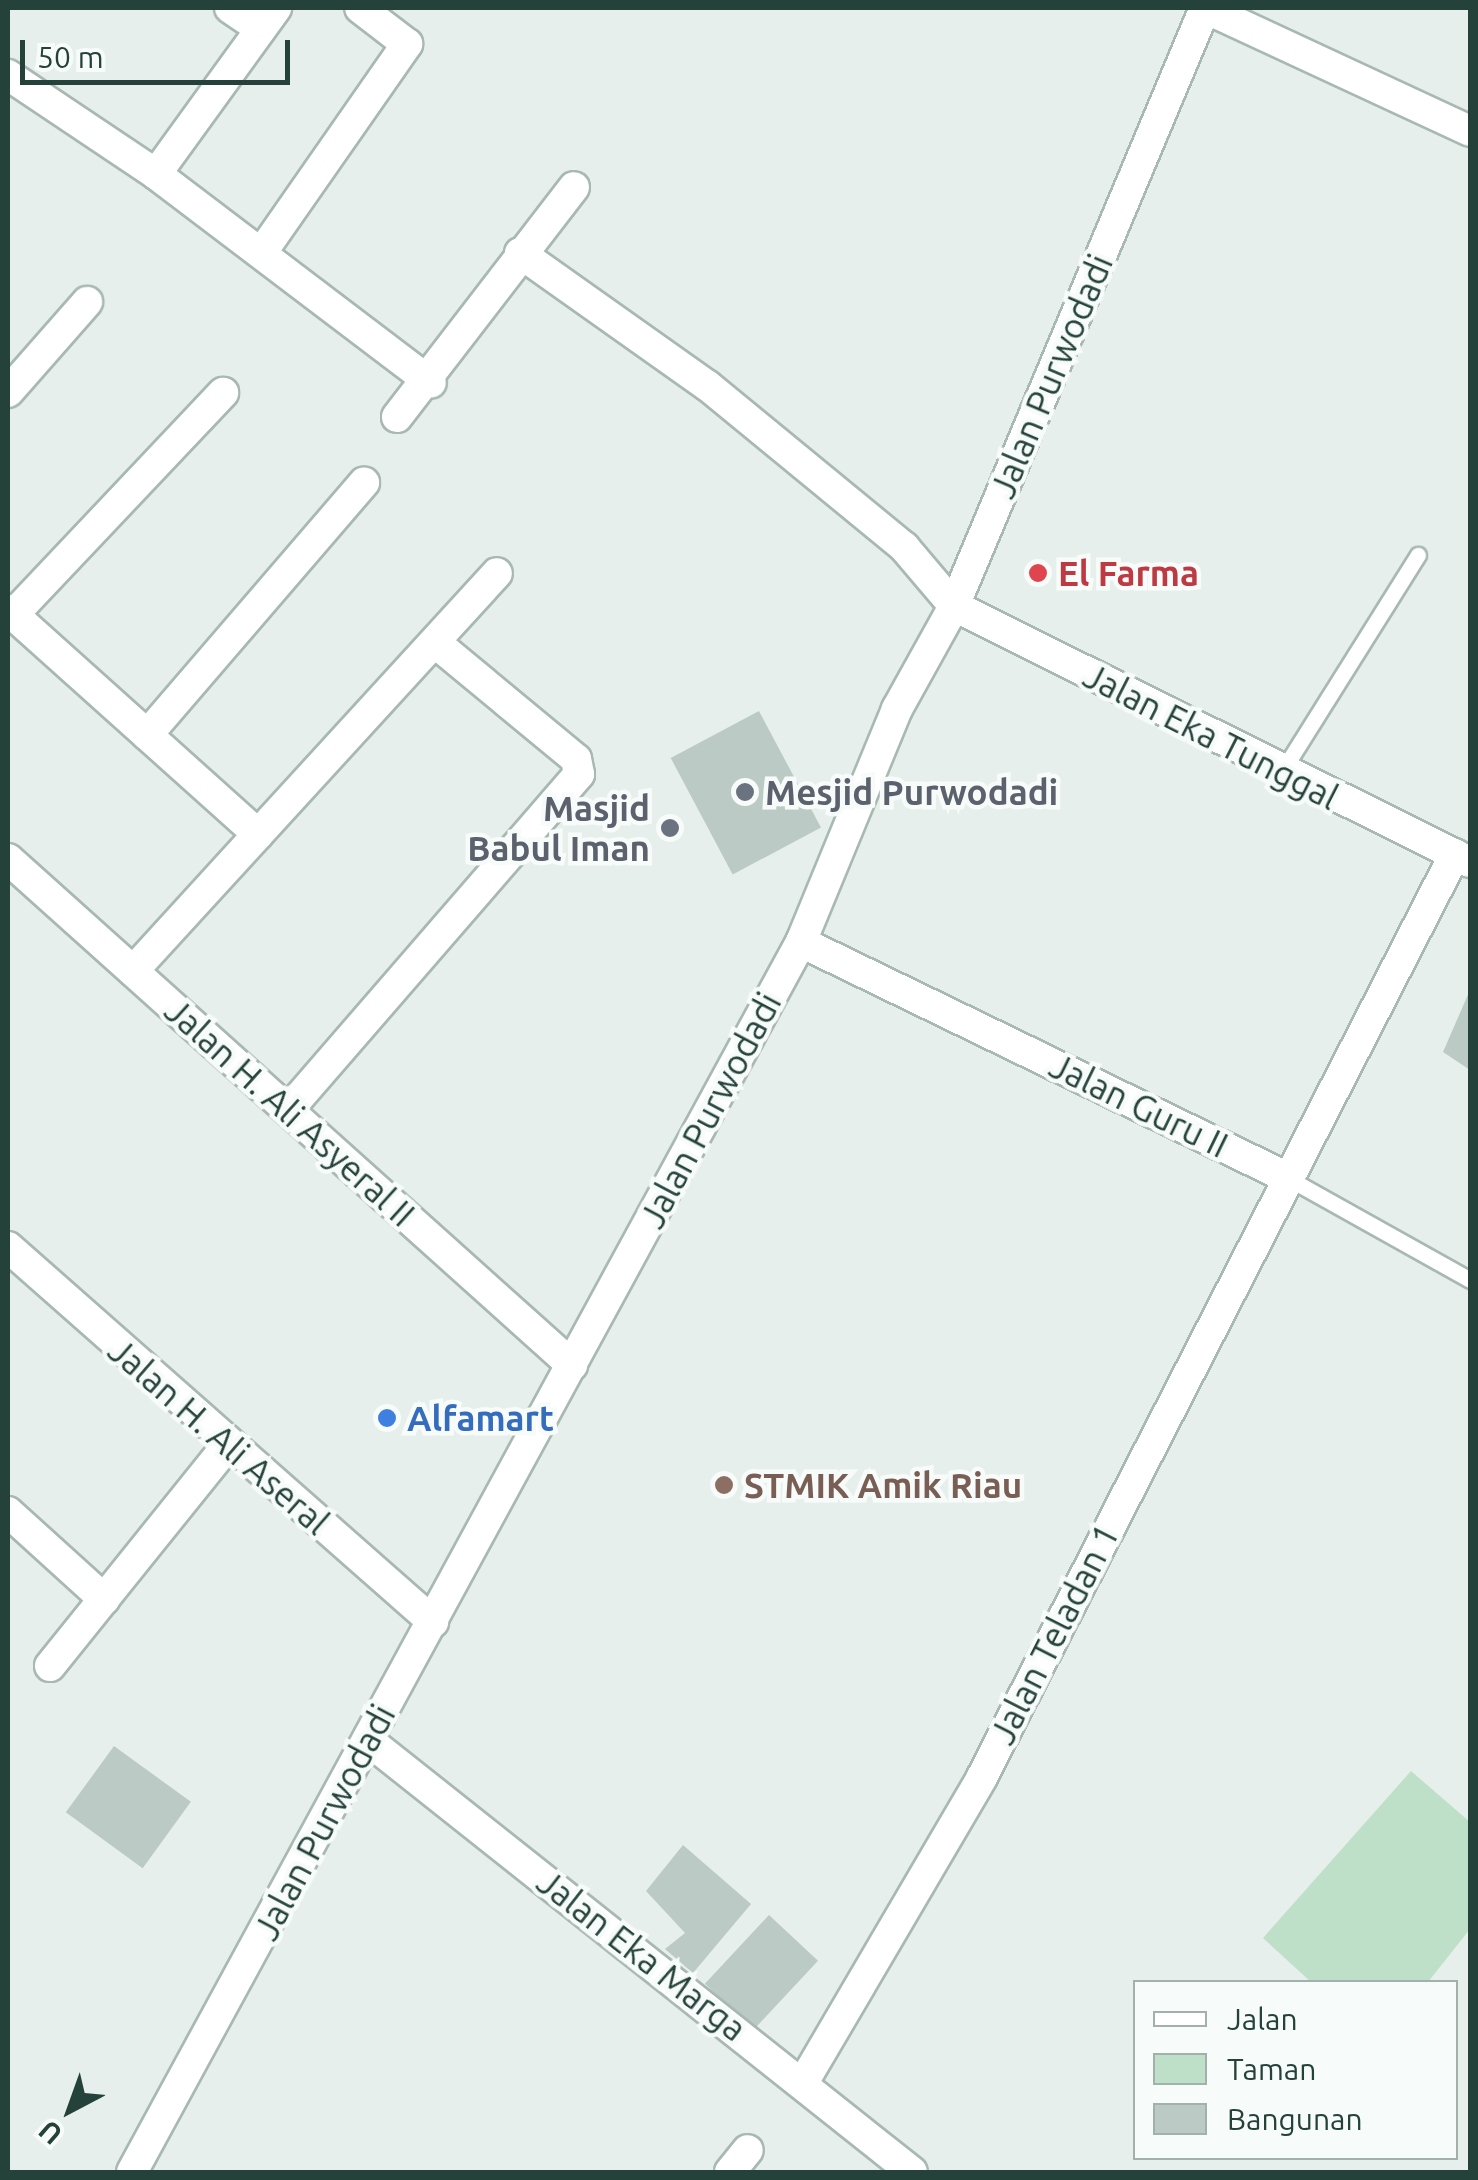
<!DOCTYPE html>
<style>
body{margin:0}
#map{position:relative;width:1478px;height:2180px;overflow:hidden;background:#e6efeb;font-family:Ubuntu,sans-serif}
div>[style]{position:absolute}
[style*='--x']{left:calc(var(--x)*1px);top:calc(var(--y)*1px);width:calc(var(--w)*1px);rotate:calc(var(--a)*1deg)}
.green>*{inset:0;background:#bfe0c8}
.building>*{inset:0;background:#bbcac4;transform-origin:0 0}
.roads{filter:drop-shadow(2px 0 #a8b8b2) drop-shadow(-2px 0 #a8b8b2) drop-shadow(0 2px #a8b8b2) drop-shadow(0 -2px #a8b8b2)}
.lane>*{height:15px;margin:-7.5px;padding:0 7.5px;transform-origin:7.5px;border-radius:7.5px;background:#fff}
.street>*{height:30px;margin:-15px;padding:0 15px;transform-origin:15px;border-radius:15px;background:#fff}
.secondary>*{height:30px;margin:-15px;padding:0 15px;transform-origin:15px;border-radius:15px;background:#fff}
.dots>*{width:28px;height:28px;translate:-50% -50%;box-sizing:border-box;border:5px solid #f7fbf9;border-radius:50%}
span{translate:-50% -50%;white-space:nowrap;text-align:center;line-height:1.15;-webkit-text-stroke:9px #f7fbf9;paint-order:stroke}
.street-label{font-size:35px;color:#24423a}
.health-label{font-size:35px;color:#be3a42;font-weight:700}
.left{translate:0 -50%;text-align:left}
.worship-label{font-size:35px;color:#5b616d;font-weight:700}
.right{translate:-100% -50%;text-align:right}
.shop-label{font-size:35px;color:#366cbe;font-weight:700}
.education-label{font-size:35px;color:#785e54;font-weight:700}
.frame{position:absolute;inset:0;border:10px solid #24423a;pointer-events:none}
.legend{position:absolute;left:1133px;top:1980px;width:325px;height:180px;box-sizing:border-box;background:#f7fbf9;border:2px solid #a3b1ad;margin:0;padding:12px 18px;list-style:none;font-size:30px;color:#24423a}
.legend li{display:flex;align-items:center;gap:20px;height:50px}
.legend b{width:50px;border:2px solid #a3b1ad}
.north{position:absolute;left:20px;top:2060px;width:100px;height:100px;-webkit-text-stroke:8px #f7fbf9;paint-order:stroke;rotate:221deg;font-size:28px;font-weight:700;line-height:40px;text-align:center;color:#24423a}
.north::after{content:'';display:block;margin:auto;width:35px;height:45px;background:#24423a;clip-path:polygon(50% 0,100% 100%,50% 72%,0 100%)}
.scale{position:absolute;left:20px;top:40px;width:270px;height:45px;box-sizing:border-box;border:5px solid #24423a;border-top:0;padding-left:12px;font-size:30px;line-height:35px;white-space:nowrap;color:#24423a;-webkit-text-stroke:8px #f7fbf9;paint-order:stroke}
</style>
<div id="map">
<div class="green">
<div style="clip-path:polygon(1411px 1771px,1470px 1822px,1470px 1929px,1428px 1982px,1311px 1982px,1263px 1938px)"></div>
</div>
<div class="building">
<div style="left:759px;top:711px;width:132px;height:100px;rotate:62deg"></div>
<div style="clip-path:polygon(1470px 990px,1470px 1070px,1443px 1052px)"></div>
<div style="left:114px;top:1746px;width:95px;height:82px;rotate:36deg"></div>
<div style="clip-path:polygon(683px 1845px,751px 1904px,693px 1973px,665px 1949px,685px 1933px,646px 1891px)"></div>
<div style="left:769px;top:1915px;width:67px;height:94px;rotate:43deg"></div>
</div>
<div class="roads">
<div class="lane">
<div style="--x:1283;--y:770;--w:254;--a:-57.9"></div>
<div style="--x:1286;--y:1177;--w:211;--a:29.2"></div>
</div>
<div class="street">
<div style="--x:230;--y:8;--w:37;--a:34"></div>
<div style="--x:1205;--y:8;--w:292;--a:24.9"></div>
<div style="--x:8;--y:75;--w:178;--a:33.8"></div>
<div style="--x:156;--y:174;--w:345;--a:37.2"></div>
<div style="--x:156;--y:174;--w:205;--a:-54.1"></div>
<div style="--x:262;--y:252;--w:254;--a:-55.1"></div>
<div style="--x:407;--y:44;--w:59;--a:-142.5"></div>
<div style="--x:520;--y:253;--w:230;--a:35.3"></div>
<div style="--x:708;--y:386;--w:254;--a:39.4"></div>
<div style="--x:904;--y:547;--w:77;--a:49.7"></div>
<div style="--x:954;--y:606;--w:576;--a:26.39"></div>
<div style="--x:8;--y:392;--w:120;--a:-48.7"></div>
<div style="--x:397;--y:417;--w:290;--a:-52.4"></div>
<div style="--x:8;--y:610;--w:336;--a:41.9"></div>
<div style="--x:13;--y:615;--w:306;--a:-46.6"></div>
<div style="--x:147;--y:735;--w:333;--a:-49.3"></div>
<div style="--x:8;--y:859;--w:758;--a:41.9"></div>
<div style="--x:801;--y:942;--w:539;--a:25.85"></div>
<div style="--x:133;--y:971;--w:539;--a:-47.55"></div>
<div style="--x:289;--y:1109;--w:443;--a:-49.1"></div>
<div style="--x:579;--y:774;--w:15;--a:-101"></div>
<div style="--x:576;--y:759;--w:179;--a:-140.4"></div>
<div style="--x:8;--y:1247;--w:567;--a:41.42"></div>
<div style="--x:8;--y:1512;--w:130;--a:42.2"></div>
<div style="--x:50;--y:1666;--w:282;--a:-51.2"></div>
<div style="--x:369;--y:1741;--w:693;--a:38.44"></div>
<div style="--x:804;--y:2081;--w:352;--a:-59.6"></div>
<div style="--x:982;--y:1777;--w:1037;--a:-62.87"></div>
<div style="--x:730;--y:2172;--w:28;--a:-51"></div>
</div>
<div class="secondary">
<div style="--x:132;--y:2172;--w:1400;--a:-61.46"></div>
<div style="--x:801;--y:942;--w:252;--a:-67.6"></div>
<div style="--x:897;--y:709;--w:118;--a:-61"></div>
<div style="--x:954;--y:606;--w:649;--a:-67.23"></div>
</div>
</div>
<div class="dots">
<div style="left:1038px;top:573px;background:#e0444e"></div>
<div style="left:745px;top:792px;background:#6b7280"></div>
<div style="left:670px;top:828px;background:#6b7280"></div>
<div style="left:387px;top:1418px;background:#3f7fe0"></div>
<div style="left:724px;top:1485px;background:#8d6e63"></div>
</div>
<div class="street-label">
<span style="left:1051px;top:376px;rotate:-67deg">Jalan Purwodadi</span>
<span style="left:1211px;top:736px;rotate:27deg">Jalan Eka Tunggal</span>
<span style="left:1139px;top:1105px;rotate:26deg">Jalan Guru II</span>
<span style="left:710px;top:1110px;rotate:-62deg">Jalan Purwodadi</span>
<span style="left:290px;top:1112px;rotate:42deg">Jalan H. Ali Asyeral II</span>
<span style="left:219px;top:1436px;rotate:41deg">Jalan H. Ali Aseral</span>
<span style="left:1054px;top:1634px;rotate:-63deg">Jalan Teladan 1</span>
<span style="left:324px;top:1822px;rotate:-62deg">Jalan Purwodadi</span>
<span style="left:642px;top:1955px;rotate:38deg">Jalan Eka Marga</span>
</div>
<div class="health-label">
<span class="left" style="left:1058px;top:573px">El Farma</span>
</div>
<div class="worship-label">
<span class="left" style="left:765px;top:792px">Mesjid Purwodadi</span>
<span class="right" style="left:650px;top:828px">Masjid<br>Babul Iman</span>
</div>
<div class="shop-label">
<span class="left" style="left:407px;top:1418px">Alfamart</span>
</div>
<div class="education-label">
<span class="left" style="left:744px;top:1485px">STMIK Amik Riau</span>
</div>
<div class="frame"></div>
<ul class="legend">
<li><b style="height:12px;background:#fff"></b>Jalan</li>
<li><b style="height:28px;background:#bfe0c8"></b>Taman</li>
<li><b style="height:28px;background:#bbcac4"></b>Bangunan</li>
</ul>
<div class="north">U</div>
<div class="scale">50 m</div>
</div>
